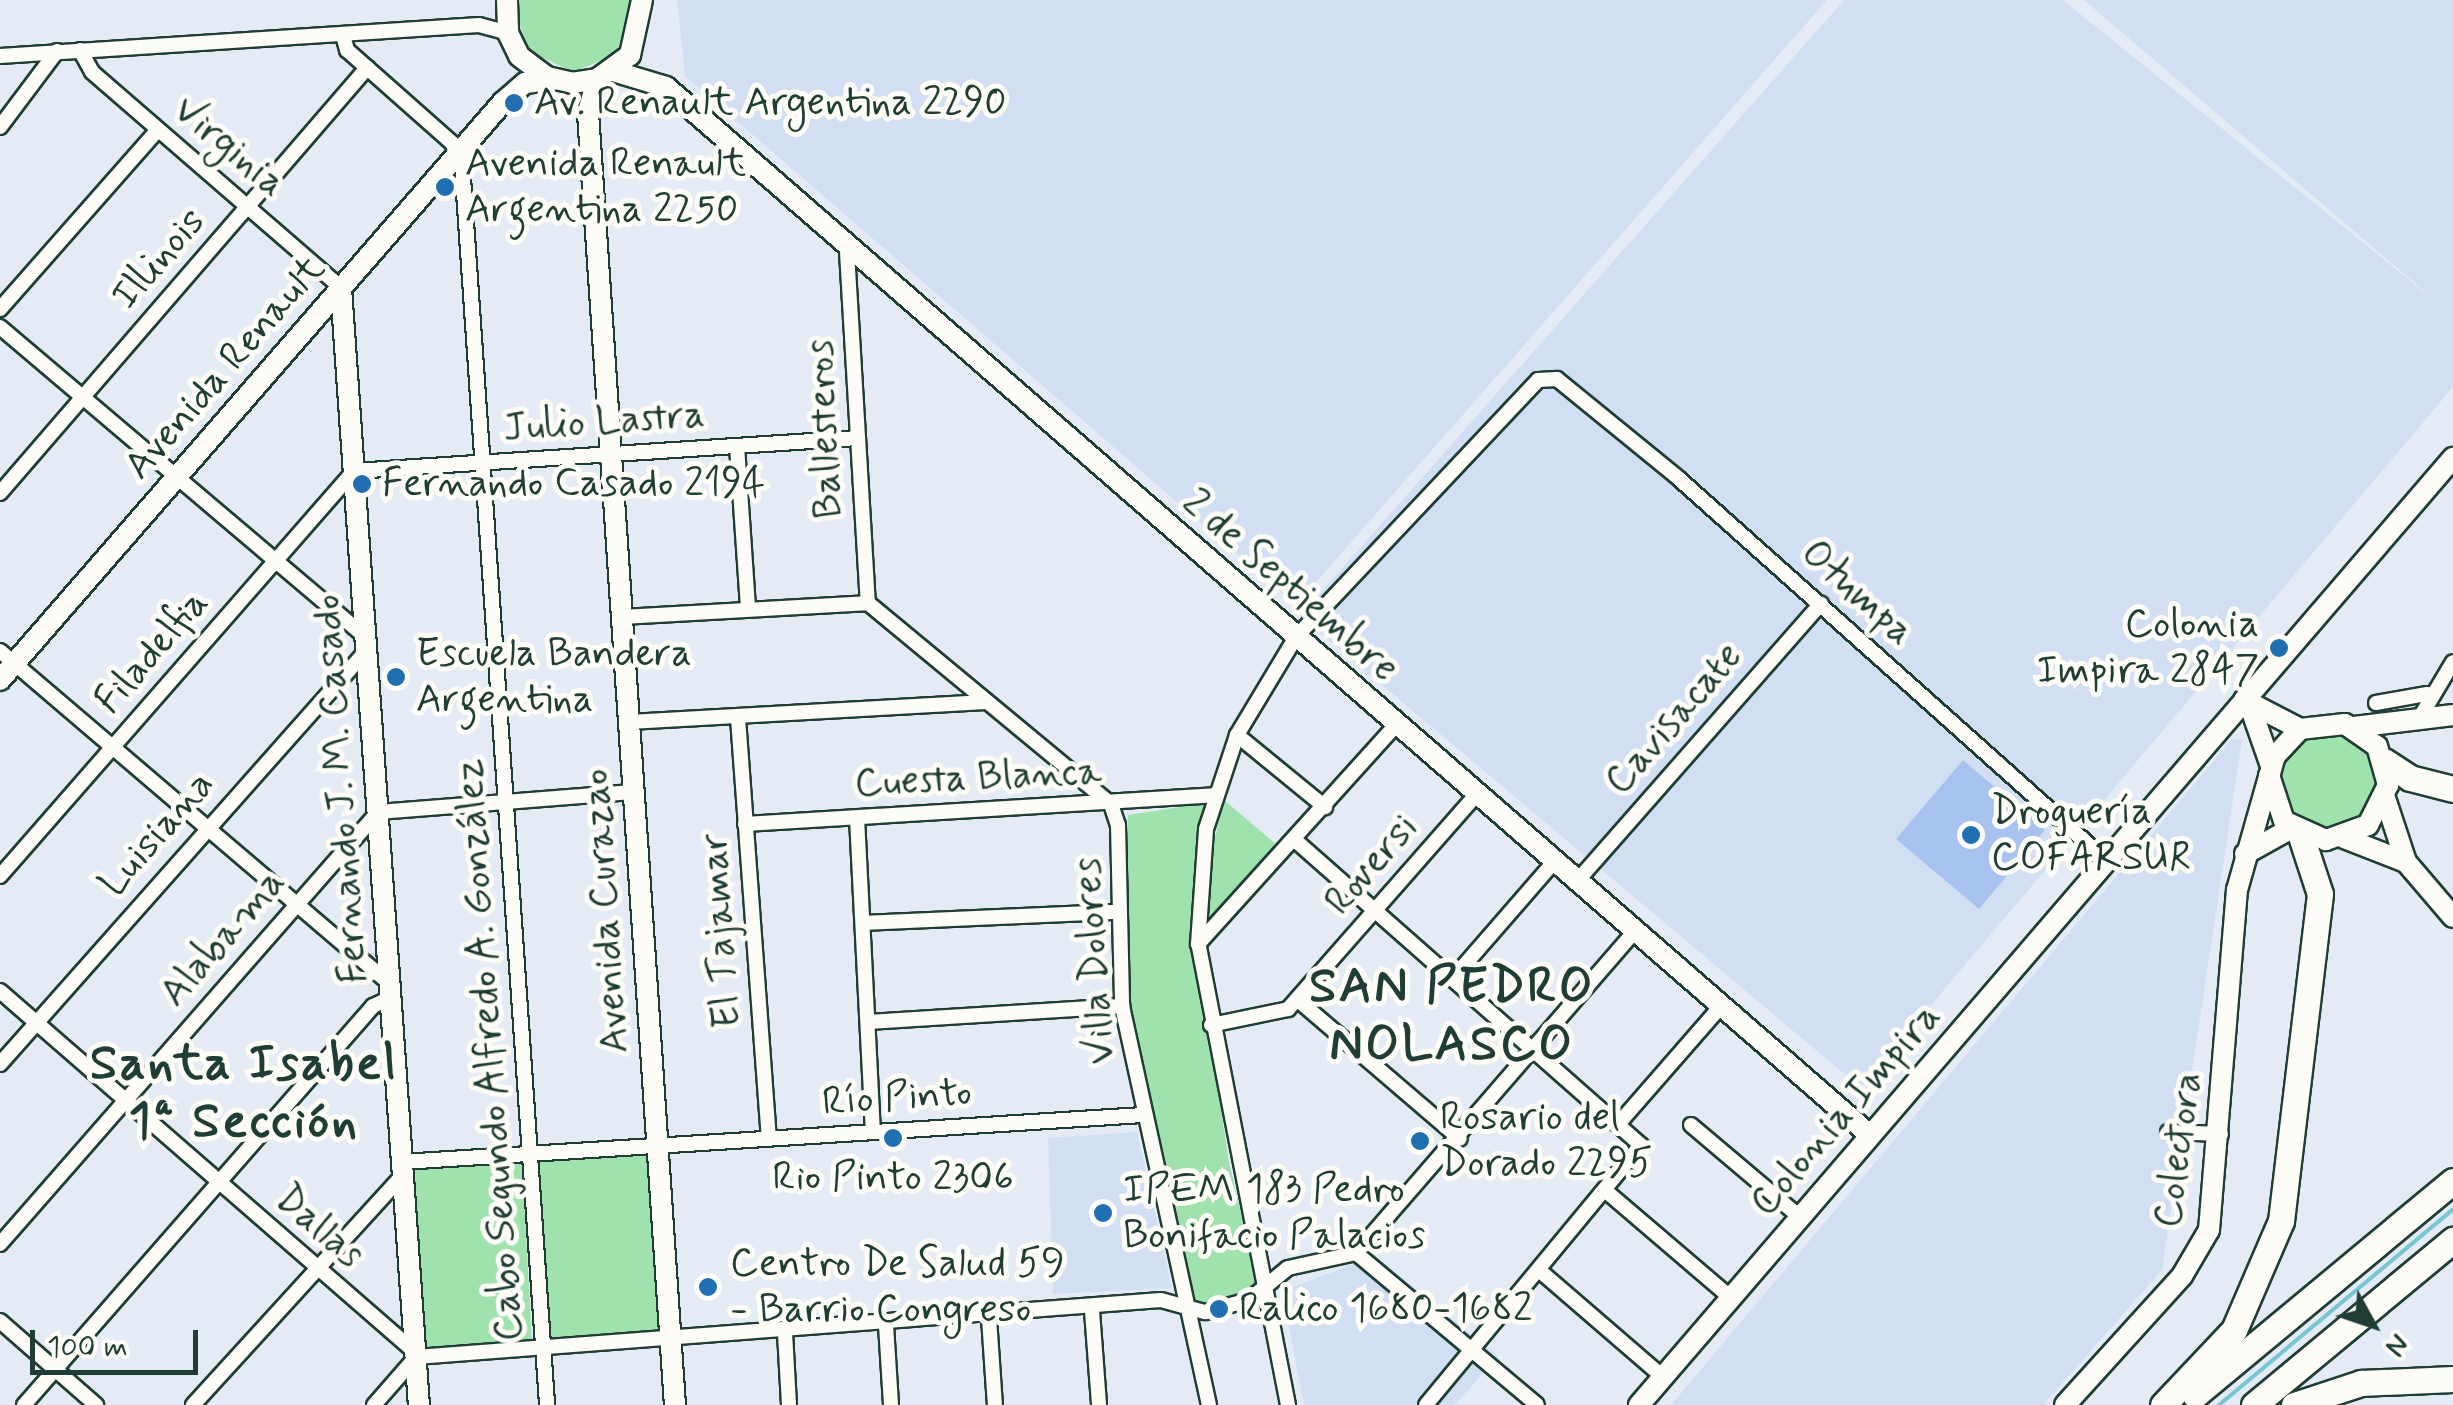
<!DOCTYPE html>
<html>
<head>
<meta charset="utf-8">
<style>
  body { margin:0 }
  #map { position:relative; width:2453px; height:1405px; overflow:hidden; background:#e4ebf5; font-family:Mynerve,sans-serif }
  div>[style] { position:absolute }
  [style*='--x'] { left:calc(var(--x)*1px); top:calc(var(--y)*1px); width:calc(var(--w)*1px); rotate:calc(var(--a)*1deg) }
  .built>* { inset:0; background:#d2dff3 }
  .green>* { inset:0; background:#a0e2ad }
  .round { border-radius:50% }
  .stream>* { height:4px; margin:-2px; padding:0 2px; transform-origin:2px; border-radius:2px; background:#77c7d2 }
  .building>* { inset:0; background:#a8c2ef }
  .roads { filter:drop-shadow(2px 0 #1f3d34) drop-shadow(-2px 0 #1f3d34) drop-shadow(0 2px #1f3d34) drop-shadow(0 -2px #1f3d34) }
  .street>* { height:14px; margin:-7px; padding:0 7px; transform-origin:7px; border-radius:7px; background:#fdfcf7 }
  .secondary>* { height:20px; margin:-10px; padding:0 10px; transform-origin:10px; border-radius:10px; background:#fdfcf7 }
  .highway>* { height:25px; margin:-12.5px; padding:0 12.5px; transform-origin:12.5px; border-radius:12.5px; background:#fdfcf7 }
  .dots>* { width:28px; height:28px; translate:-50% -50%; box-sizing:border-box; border:5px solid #fdfcf7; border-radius:50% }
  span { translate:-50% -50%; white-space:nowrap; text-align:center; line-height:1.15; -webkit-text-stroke:10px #fdfcf7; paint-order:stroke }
  .poi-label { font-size:40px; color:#1f3d34 }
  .left { translate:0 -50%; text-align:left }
  .right { translate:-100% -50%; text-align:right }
  .street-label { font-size:40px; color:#1f3d34 }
  .district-label { font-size:50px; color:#1f3d34; font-weight:700; letter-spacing:2.5px }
  .north { position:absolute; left:2323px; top:1275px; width:100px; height:100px; -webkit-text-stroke:8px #fdfcf7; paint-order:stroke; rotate:130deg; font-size:28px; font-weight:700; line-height:40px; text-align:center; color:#1f3d34 }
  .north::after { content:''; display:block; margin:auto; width:35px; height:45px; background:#1f3d34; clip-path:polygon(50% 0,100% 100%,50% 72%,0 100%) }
  .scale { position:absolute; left:30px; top:1330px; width:168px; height:45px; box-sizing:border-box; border:5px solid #1f3d34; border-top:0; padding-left:12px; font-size:30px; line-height:35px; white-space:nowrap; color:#1f3d34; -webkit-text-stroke:8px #fdfcf7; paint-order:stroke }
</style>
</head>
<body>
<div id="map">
  <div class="built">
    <div style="clip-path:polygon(677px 0,1827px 0,1296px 605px,685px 76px)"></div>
    <div style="clip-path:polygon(1844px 0,2063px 0,2444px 308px,2084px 0,2453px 0,2453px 387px,1861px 1088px,1300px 616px)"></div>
    <div style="clip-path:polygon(2232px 739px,2242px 740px,2162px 1270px,2043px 1405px,1671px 1405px)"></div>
    <div style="clip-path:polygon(1137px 1132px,1172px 1288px,1053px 1294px,1048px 1138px)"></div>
    <div style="clip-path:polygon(1375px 1256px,1498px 1356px,1455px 1405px,1304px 1405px,1282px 1291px)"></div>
  </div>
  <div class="green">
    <div style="clip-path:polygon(520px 0,631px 0,633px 13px,615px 55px,573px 72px,531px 52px,519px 24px)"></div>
    <div class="round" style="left:2281px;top:734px;width:94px;height:94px"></div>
    <div style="clip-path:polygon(1224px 800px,1283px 850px,1208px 925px,1208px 866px)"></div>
    <div style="clip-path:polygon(1206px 803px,1194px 866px,1197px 950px,1229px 1162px,1259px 1289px,1207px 1306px,1190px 1296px,1132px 1017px,1126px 925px,1128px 815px)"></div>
    <div style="clip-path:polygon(654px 1152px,665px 1331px,549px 1339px,537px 1160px)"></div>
    <div style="clip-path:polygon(522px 1161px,532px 1342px,418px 1349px,408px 1168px)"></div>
  </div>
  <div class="stream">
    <div style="--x:2219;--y:1405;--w:305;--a:-39.9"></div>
  </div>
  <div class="building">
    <div style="clip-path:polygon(1963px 760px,2045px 830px,1979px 909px,1896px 839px)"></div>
  </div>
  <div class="roads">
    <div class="street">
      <div style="--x:343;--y:35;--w:16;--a:75"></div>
      <div style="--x:347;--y:50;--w:140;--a:41.5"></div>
      <div style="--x:452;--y:143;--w:22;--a:63"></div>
      <div style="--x:462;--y:163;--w:1245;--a:86.08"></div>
      <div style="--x:80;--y:50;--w:25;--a:61"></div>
      <div style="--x:92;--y:72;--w:330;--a:40.9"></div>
      <div style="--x:0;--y:56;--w:480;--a:-3.7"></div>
      <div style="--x:479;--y:25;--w:30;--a:15"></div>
      <div style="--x:0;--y:127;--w:95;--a:-53.1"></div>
      <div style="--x:847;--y:252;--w:352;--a:86.6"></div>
      <div style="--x:0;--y:309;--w:239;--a:-48.6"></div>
      <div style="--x:0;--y:327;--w:478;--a:40.3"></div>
      <div style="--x:737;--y:446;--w:162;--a:86.1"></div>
      <div style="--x:0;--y:493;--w:562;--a:-49.19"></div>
      <div style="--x:868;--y:603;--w:315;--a:39.6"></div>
      <div style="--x:620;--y:617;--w:248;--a:-3.2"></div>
      <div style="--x:0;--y:651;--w:511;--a:40.48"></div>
      <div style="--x:2376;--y:703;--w:52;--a:-10"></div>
      <div style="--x:738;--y:718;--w:422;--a:85.8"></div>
      <div style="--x:2419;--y:719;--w:66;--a:-59.2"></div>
      <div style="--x:627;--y:722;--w:357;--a:-3.2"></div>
      <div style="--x:1237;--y:735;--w:114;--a:39.3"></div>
      <div style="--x:1111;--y:804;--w:22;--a:72"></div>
      <div style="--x:1118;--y:825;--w:181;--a:88.7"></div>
      <div style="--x:1122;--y:1006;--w:408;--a:77.7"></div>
      <div style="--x:857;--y:818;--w:314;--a:87.1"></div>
      <div style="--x:745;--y:824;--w:470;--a:-3.5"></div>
      <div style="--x:1296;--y:841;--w:460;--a:41.4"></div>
      <div style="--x:1641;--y:1145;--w:337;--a:129.6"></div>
      <div style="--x:0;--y:876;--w:538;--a:-48.84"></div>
      <div style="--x:354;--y:471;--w:505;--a:-3.75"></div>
      <div style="--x:1578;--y:880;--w:368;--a:-48.7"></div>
      <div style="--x:863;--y:923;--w:254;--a:-2.5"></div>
      <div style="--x:1198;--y:944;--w:297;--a:-47.9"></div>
      <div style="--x:1454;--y:977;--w:154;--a:-49"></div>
      <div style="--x:0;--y:991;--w:550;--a:41.02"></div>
      <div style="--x:1298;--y:1000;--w:213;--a:40.6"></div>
      <div style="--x:868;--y:1022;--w:255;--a:-3.6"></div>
      <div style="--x:1211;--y:1025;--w:79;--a:-11.7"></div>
      <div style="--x:1288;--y:1009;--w:286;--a:-48.7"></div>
      <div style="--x:0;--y:1064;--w:553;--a:-48.44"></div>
      <div style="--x:1620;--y:1122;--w:155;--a:-48.9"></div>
      <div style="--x:1691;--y:1125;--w:143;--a:40.2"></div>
      <div style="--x:2168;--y:1132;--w:53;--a:2.2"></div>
      <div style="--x:402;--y:1162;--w:741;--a:-3.63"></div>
      <div style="--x:1607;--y:1192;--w:163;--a:40.5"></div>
      <div style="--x:0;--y:1244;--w:574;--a:-48.81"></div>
      <div style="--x:378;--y:812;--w:255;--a:-4.5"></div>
      <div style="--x:1356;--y:1253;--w:236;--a:40"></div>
      <div style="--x:1539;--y:1270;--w:164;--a:40.8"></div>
      <div style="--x:1092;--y:1311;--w:94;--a:85.7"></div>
      <div style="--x:989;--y:1318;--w:87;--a:86.1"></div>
      <div style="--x:0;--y:1321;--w:128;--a:41.2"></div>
      <div style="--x:886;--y:1325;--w:80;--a:86.4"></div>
      <div style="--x:785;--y:1333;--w:72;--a:86.8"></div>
      <div style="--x:24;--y:1405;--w:530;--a:-48.82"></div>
      <div style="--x:373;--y:1006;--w:19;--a:-25"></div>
      <div style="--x:193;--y:1405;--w:311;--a:-47.6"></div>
      <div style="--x:374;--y:1405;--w:64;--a:-48.8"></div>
      <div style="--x:416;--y:1357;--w:747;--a:-4.38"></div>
      <div style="--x:1161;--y:1300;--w:46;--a:15.3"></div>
      <div style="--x:1205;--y:1312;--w:46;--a:-15.3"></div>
      <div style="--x:1249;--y:1300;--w:50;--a:-39.4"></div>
      <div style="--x:1288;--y:1268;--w:70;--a:-12.4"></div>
      <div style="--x:1356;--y:1253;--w:427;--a:-49.1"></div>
      <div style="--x:1288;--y:1405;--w:470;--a:-101"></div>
      <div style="--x:1198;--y:944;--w:115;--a:-86"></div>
      <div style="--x:1206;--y:829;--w:99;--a:-71.7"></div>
      <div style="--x:1237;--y:735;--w:114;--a:-59"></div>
      <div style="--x:1296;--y:637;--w:353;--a:-46.7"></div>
      <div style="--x:1538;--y:380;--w:19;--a:-3"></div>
      <div style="--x:1557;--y:379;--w:155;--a:39.2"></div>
      <div style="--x:1677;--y:477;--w:578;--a:41.77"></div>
    </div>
    <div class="secondary">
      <div style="--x:507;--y:0;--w:33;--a:88"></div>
      <div style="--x:508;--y:33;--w:25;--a:64"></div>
      <div style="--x:519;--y:56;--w:35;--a:37"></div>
      <div style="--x:547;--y:77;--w:26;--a:13"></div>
      <div style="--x:572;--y:83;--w:25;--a:-9"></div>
      <div style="--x:597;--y:79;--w:41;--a:-36"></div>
      <div style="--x:630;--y:55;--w:56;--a:-77.7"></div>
      <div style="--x:613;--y:71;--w:55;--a:16.8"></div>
      <div style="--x:666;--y:87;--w:1596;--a:41.04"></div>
      <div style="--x:597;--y:79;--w:35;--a:105"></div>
      <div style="--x:588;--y:113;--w:1295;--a:86.15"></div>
      <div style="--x:341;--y:288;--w:1120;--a:86.01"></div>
      <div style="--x:0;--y:680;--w:766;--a:-48.97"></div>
      <div style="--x:503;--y:102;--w:29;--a:-41"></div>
      <div style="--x:525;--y:83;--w:31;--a:-7"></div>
      <div style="--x:2244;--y:700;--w:63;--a:27.4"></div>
      <div style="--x:2250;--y:706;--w:64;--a:70.7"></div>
      <div style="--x:2354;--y:727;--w:100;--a:-6.9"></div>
      <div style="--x:2385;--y:798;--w:67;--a:71.8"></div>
      <div style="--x:2406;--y:862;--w:72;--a:49.5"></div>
      <div style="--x:2344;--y:838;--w:66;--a:21.2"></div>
      <div style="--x:2245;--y:854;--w:54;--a:-29"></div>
      <div style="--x:1639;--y:1405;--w:1249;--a:-49.32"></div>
      <div style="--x:2065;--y:1405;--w:174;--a:-47.8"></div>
      <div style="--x:2182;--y:1276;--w:53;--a:-59.6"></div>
      <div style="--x:2209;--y:1230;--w:341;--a:-85.3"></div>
      <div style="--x:2237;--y:890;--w:139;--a:-74.2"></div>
      <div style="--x:2275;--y:756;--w:37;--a:-47"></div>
      <div style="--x:2300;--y:729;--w:45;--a:-6.3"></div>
      <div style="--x:2345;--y:724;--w:39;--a:35"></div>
      <div style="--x:2377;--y:746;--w:41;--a:74.2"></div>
      <div style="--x:2388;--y:785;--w:45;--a:116.6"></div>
      <div style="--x:2368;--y:825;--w:45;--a:160.3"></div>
      <div style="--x:2326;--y:840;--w:46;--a:-155.7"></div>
      <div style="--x:2284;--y:821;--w:48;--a:-108.1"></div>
    </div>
    <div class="highway">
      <div style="--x:2384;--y:761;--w:31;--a:33"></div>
      <div style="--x:2410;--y:778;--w:44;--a:14.3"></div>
      <div style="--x:2195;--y:1395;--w:335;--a:-39.7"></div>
      <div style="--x:2163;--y:1405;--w:103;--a:-46.6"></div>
      <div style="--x:2234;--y:1330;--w:119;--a:-66.7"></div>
      <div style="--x:2281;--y:1221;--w:329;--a:-83.2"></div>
      <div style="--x:2320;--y:894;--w:64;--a:-108.2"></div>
      <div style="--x:2254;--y:1405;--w:259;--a:-39.7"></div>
      <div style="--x:2294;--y:1405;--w:71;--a:-18.2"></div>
      <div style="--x:2361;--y:1383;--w:92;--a:-2.5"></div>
    </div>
  </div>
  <div class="dots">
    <div style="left:514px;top:103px;background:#1f6fb2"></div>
    <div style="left:445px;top:187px;background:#1f6fb2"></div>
    <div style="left:362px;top:484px;background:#1f6fb2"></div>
    <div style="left:2279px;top:648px;background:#1f6fb2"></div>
    <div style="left:396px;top:677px;background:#1f6fb2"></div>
    <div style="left:1971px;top:835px;background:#1f6fb2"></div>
    <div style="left:893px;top:1138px;background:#1f6fb2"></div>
    <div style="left:1420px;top:1141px;background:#1f6fb2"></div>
    <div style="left:1103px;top:1213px;background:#1f6fb2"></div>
    <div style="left:708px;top:1287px;background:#1f6fb2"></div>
    <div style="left:1219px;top:1309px;background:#1f6fb2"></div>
  </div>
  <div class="poi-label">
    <span class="left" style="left:534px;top:103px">Av. Renault Argentina 2290</span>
    <span class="left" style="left:465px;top:187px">Avenida Renault<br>Argentina 2250</span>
    <span class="left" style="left:382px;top:484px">Fernando Casado 2194</span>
    <span class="right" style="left:2259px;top:648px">Colonia<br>Impira 2847</span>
    <span class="left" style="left:416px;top:677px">Escuela Bandera<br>Argentina</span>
    <span class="left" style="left:1991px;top:835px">Droguería<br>COFARSUR</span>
    <span class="left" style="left:1440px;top:1141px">Rosario del<br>Dorado 2295</span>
    <span style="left:893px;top:1178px">Rio Pinto 2306</span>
    <span class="left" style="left:1123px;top:1213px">IPEM 183 Pedro<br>Bonifacio Palacios</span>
    <span class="left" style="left:730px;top:1287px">Centro De Salud 59<br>- Barrio Congreso</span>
    <span class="left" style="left:1239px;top:1309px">Ralico 1680-1682</span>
  </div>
  <div class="street-label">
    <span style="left:229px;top:147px;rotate:40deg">Virginia</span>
    <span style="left:159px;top:259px;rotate:-49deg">Illinois</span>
    <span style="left:225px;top:368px;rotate:-49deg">Avenida Renault</span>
    <span style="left:604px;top:422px;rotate:-4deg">Julio Lastra</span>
    <span style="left:825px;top:429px;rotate:-93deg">Ballesteros</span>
    <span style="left:1290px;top:586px;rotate:41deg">2 de Septiembre</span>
    <span style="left:1857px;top:593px;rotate:42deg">Otumpa</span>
    <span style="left:152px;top:652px;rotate:-49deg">Filadelfia</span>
    <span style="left:1674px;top:719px;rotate:-49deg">Cavisacate</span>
    <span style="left:978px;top:778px;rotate:-3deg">Cuesta Blanca</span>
    <span style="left:341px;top:789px;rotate:-94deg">Fernando J. M. Casado</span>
    <span style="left:157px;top:834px;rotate:-49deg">Luisiana</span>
    <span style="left:1372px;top:865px;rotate:-49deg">Roversi</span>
    <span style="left:606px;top:911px;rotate:-94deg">Avenida Curazao</span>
    <span style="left:721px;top:931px;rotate:-94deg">El Tajamar</span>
    <span style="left:223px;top:938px;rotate:-49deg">Alabama</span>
    <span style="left:1095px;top:961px;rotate:-94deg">Villa Dolores</span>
    <span style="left:490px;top:1050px;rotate:-94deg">Cabo Segundo Alfredo A. González</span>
    <span style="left:897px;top:1098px;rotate:-4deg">Río Pinto</span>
    <span style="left:1846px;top:1110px;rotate:-49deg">Colonia Impira</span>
    <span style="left:2179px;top:1150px;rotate:-82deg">Colectora</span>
    <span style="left:319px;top:1227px;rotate:41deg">Dallas</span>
  </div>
  <div class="district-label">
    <span style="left:1452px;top:1016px">SAN PEDRO<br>NOLASCO</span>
    <span style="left:244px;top:1093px">Santa Isabel<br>1ª Sección</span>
  </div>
  <div class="north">N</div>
  <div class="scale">100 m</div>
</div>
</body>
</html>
